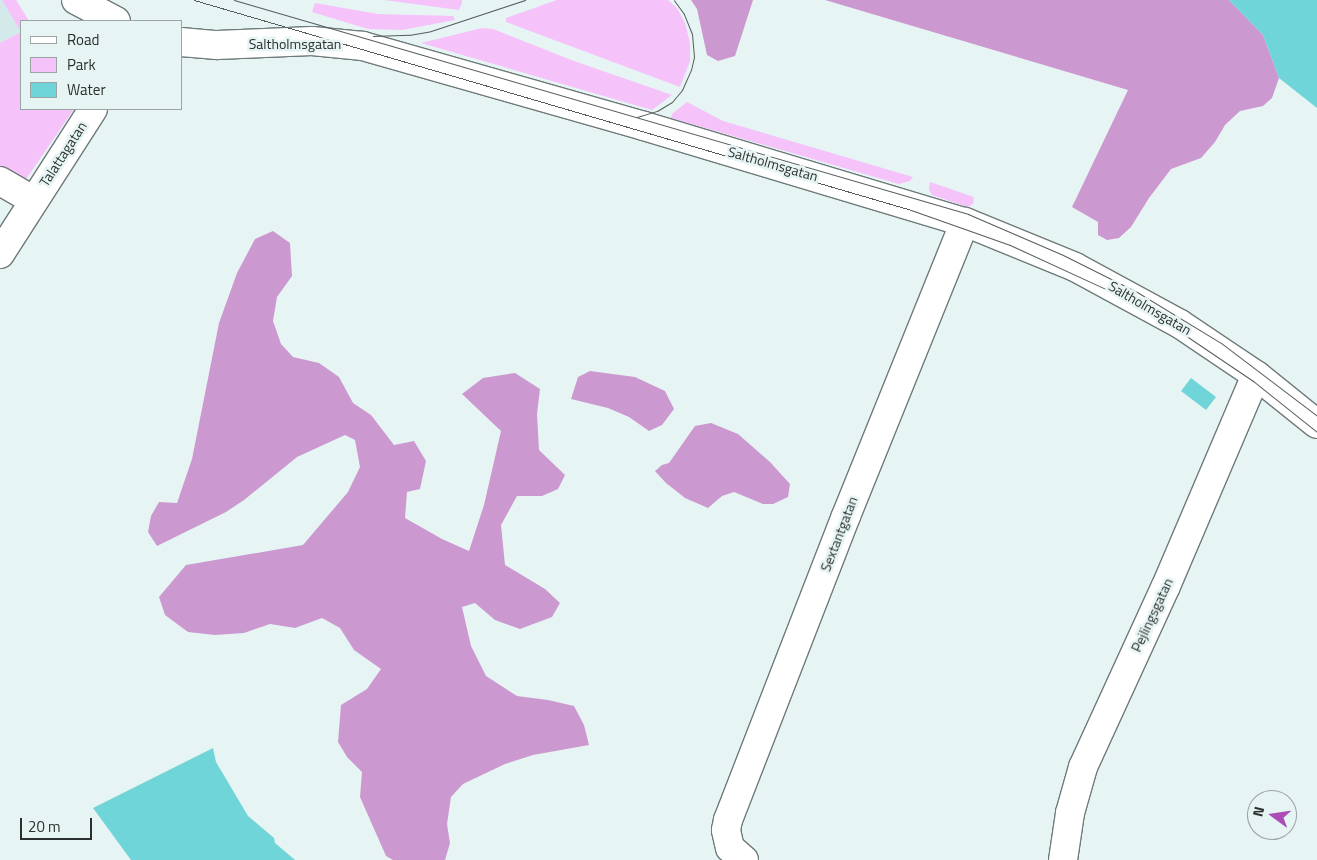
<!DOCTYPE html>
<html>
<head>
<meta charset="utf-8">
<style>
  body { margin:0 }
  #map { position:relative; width:1317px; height:860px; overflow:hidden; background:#e7f4f4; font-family:"Titillium Web",sans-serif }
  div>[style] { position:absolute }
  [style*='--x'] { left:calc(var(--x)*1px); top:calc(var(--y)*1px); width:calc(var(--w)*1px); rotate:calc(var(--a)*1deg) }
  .built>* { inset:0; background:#d4eaea }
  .green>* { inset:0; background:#f5c2fa }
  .forest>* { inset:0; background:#cb99d0 }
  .water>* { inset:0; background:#70d5d8 }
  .roads { filter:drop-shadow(1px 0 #6f7a7a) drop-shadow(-1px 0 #6f7a7a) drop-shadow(0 1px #6f7a7a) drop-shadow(0 -1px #6f7a7a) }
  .minor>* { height:28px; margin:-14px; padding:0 14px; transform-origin:14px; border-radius:14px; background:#fff }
  .tram>* { height:1px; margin:-0.5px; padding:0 0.5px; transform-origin:0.5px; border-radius:0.5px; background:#565c5c }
  span { translate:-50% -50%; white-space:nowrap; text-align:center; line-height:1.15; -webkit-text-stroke:5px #e7f4f4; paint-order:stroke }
  .street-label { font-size:14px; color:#2b2f2f }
  .legend { position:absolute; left:20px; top:20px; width:162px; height:90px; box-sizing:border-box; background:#e7f4f4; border:1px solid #9ca5a5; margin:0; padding:6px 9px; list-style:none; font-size:15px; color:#2b2f2f }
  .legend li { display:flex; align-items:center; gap:10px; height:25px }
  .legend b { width:25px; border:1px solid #9ca5a5 }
  .north { position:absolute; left:1247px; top:790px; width:50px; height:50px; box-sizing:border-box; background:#e7f4f4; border:1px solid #9ca5a5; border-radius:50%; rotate:284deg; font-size:14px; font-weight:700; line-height:20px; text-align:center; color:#2b2f2f }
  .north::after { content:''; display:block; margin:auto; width:18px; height:22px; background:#ab4eb7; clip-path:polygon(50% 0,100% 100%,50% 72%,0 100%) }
  .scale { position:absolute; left:20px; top:818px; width:72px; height:22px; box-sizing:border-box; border:2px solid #2b2f2f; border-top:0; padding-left:6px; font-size:15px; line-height:18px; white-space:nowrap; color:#2b2f2f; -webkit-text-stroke:4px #e7f4f4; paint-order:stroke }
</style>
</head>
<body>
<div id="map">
  <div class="built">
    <div style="clip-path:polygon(0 0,2px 0,16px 21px,21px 32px,0 43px)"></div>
  </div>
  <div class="green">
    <div style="clip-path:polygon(2px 0,16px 0,29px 21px,21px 21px,21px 109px,74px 109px,22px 185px,0 172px,0 43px,21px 32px)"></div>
    <div style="clip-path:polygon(384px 0,462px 0,462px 3px,459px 10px)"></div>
    <div style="clip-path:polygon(557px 0,668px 0,677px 8px,685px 23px,690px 43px,690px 61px,680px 87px,506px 22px,506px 18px)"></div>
    <div style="clip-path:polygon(315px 3px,378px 14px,453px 16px,455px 20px,402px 30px,368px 29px,312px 12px)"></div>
    <div style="clip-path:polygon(482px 28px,493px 29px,574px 61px,672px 95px,652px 110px,421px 43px)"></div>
    <div style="clip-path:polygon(687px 102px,723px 121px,913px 177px,910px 181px,899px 184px,671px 118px,672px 114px)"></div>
    <div style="clip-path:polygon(930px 182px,971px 196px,974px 198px,973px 204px,968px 207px,932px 195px,929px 190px)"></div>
  </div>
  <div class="forest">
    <div style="clip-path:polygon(691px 0,753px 0,735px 56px,718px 61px,707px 55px,697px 9px)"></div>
    <div style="clip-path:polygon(825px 0,1229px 0,1263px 35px,1279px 78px,1272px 98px,1263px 106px,1240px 111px,1225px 125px,1215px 142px,1201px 158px,1171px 169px,1149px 198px,1131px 227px,1119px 238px,1107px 240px,1098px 235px,1098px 222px,1072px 207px,1128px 90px)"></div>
    <div style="clip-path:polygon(273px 231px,290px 243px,292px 276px,277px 297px,273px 321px,281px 344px,293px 357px,319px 363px,339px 377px,353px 403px,371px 415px,394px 445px,414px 441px,426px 461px,420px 489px,407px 492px,405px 518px,442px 539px,469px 551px,484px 505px,501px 431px,462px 394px,483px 378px,515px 373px,540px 389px,537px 414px,539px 450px,565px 475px,558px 489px,542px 496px,517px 496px,501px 525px,505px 565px,545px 589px,560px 603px,552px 617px,520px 629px,495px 620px,475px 603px,462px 607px,471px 646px,486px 676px,517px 696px,548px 700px,574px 706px,584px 725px,589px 745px,533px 755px,505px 764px,463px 784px,451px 797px,447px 824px,450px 843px,445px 860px,393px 860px,386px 856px,360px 797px,362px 772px,347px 757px,338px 742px,341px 705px,367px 689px,381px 669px,354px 650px,340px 628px,322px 618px,295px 628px,270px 624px,244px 633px,215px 635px,188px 632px,165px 615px,159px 597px,186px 565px,303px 545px,348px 492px,360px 467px,355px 440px,345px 435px,297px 457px,244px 500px,226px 512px,157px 546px,148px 532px,151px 516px,159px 502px,177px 503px,192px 459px,219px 323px,237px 273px,255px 239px)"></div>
    <div style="clip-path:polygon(590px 371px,635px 377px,665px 391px,674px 409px,662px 425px,649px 431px,629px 417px,608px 408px,571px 399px,578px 377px)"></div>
    <div style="clip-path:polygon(711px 423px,738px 434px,770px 462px,790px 484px,788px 497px,773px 504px,763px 504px,734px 492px,722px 496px,708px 508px,685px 498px,666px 483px,655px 471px,662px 465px,669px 463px,695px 426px)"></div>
  </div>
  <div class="water">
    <div style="clip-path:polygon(1229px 0,1317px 0,1317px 108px,1279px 78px,1263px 35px)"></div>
    <div style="clip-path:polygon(1191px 378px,1216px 397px,1206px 410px,1181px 391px)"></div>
    <div style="clip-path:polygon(213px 748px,216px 762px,248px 816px,274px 838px,275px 843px,295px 860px,131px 860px,93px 808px)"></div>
  </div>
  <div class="roads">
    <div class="minor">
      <div style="--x:76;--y:0;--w:45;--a:27.7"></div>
      <div style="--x:181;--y:42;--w:36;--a:5"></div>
      <div style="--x:217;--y:45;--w:95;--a:-2.4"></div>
      <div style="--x:312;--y:41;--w:51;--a:5.6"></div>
      <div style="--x:363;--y:46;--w:292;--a:15.9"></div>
      <div style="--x:644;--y:126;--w:335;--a:16.7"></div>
      <div style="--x:965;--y:222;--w:119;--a:22.2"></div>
      <div style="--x:1075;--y:267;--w:119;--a:28.5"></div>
      <div style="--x:1180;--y:324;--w:92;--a:33.9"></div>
      <div style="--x:1256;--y:375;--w:78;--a:38.8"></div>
      <div style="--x:0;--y:181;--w:38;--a:30"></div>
      <div style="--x:0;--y:254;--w:172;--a:-57.3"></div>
      <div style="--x:744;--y:860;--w:18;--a:-139"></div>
      <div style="--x:730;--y:848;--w:18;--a:-103"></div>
      <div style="--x:726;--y:830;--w:10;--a:-79"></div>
      <div style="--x:728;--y:820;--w:326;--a:-68.8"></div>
      <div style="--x:846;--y:516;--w:317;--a:-68"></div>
      <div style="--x:1063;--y:860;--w:48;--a:-81.5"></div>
      <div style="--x:1070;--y:813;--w:48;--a:-74.2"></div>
      <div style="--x:1083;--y:767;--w:199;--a:-65.4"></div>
      <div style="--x:1166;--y:586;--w:229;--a:-66.9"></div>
    </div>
  </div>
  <div class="tram">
    <div style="--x:194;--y:0;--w:747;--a:16.32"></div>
    <div style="--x:911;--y:210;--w:105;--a:19.5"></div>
    <div style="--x:1010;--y:245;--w:108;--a:24.7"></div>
    <div style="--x:1108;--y:290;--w:75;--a:29.6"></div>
    <div style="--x:1173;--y:327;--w:97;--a:34"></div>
    <div style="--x:1253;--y:381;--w:82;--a:38.6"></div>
    <div style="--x:234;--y:0;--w:765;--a:16.25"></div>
    <div style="--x:968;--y:214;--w:101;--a:23.3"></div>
    <div style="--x:1061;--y:254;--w:85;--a:26.6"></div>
    <div style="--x:1137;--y:292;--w:98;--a:31.3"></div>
    <div style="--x:1221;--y:343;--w:121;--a:37.2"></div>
    <div style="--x:373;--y:36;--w:36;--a:-2"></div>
    <div style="--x:409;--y:35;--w:22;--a:-10"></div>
    <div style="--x:431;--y:31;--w:99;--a:-18.3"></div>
    <div style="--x:637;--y:117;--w:21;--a:-17"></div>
    <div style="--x:657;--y:111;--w:17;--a:-31"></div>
    <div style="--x:672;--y:102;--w:16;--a:-50"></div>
    <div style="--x:682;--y:90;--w:22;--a:-66"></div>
    <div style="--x:691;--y:70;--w:13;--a:-77"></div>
    <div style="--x:694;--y:57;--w:23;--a:-95"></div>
    <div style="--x:692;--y:34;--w:22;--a:-112"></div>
    <div style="--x:684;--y:14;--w:17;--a:-126"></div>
  </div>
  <div class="street-label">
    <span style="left:295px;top:44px">Saltholmsgatan</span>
    <span style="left:63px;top:154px;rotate:-57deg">Talattagatan</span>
    <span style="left:773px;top:164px;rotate:16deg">Saltholmsgatan</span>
    <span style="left:1150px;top:308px;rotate:30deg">Saltholmsgatan</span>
    <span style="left:839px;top:534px;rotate:-69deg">Sextantgatan</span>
    <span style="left:1152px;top:615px;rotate:-65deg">Pejlingsgatan</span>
  </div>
  <ul class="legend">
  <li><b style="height:6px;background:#fff"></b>Road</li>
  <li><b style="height:14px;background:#f5c2fa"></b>Park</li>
  <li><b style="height:14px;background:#70d5d8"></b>Water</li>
  </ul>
  <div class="north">N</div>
  <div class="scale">20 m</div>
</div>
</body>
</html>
